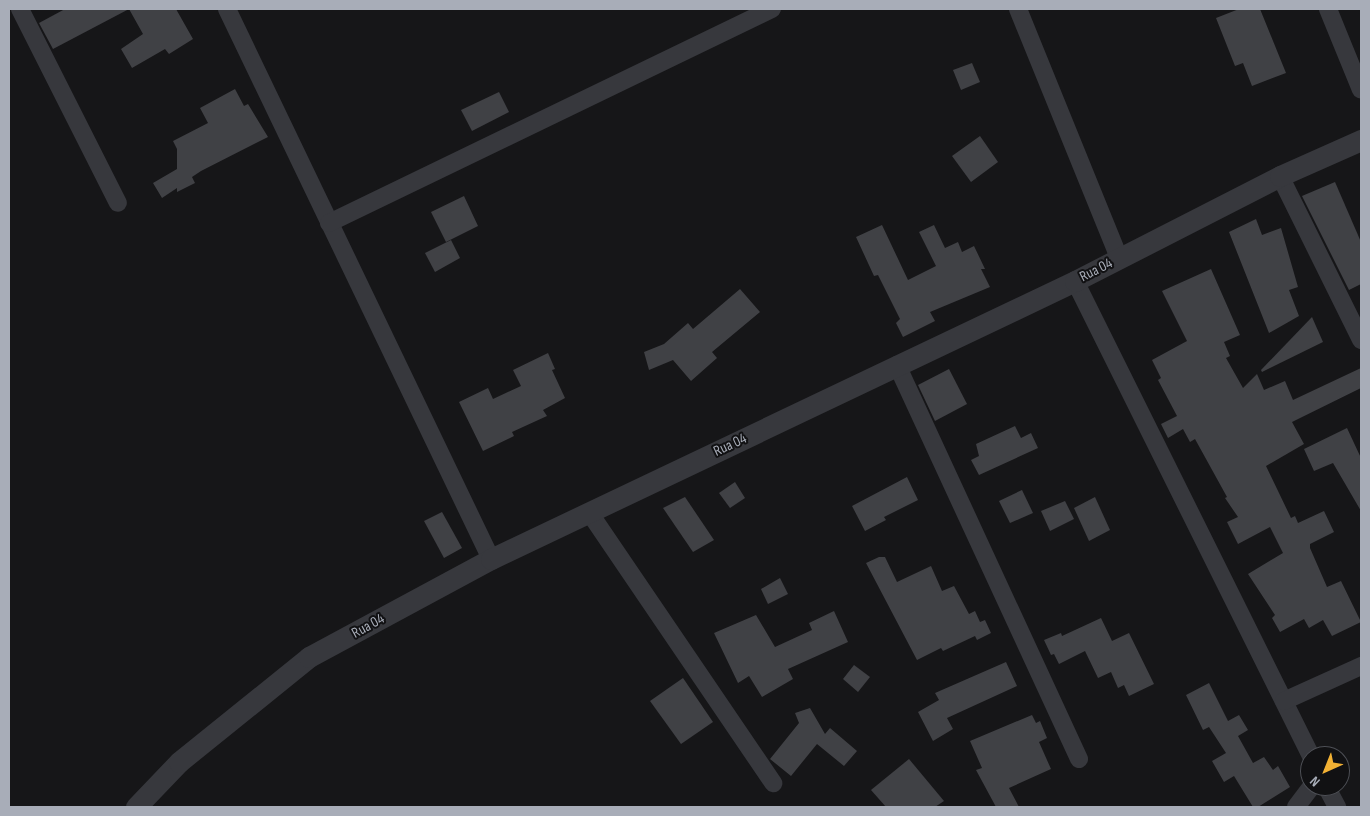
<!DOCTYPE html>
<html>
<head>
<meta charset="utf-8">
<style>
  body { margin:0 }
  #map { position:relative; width:1370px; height:816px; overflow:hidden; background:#161618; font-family:"Sofia Sans Condensed",sans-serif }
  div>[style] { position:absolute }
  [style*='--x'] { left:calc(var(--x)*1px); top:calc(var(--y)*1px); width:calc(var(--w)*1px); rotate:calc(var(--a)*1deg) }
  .building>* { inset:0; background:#404145 }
  .minor>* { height:18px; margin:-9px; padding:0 9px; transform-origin:9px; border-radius:9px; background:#37383d }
  .tertiary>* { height:21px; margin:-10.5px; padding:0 10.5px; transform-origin:10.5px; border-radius:10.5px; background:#37383d }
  span { translate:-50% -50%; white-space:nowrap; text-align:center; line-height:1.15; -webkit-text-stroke:4px #111113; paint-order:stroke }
  .street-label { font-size:15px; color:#a8adb8 }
  .frame { position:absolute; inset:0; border:10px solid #a8adb8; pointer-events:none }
  .north { position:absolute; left:1300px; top:746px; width:50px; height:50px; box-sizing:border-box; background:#111113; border:1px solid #4d4f55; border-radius:50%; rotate:224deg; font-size:14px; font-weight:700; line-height:20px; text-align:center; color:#a8adb8 }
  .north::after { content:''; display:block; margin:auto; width:18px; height:22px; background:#f2b134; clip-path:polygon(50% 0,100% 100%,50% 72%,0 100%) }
</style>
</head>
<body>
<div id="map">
  <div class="building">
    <div style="clip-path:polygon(65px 9px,129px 9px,53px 49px,39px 23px)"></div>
    <div style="clip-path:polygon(129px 9px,176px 9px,193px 39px,169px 54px,165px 49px,132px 68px,121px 49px,143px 34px)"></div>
    <div style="clip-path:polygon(1239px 9px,1260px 9px,1286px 73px,1252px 86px,1243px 63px,1235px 66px,1216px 18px)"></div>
    <div style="clip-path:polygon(972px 63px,980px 82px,961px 90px,953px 70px)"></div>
    <div style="clip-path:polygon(235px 89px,244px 106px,248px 104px,268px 137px,201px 171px,192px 177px,195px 183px,177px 192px,177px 188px,162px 198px,153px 183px,177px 169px,177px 149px,173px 141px,208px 123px,200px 108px)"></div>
    <div style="clip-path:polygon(499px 92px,509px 112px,472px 131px,461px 110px)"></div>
    <div style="clip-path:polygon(980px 136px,998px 162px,971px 182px,952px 156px)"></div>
    <div style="clip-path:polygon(1335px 182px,1361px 242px,1361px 284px,1349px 290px,1302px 196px)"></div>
    <div style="clip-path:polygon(464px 196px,478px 226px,446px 242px,431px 212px)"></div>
    <div style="clip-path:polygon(1256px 219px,1262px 235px,1281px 228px,1298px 287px,1289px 290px,1299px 316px,1269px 333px,1229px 232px)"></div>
    <div style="clip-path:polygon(882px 225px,908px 280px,936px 266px,919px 232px,934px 225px,945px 248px,958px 242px,962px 252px,974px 246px,985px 269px,981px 269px,990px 287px,930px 312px,935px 321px,903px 337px,896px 323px,900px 319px,878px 275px,874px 276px,856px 237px)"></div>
    <div style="clip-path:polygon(451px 240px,460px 258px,435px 272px,425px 253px)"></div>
    <div style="clip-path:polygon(1211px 269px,1240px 335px,1224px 342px,1230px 356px,1226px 358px,1243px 388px,1257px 374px,1264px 390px,1285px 381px,1293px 400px,1361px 368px,1361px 388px,1292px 422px,1304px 444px,1266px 466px,1291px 518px,1295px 516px,1298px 523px,1324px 511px,1334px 532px,1310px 544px,1310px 548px,1327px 587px,1341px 581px,1361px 622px,1332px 636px,1323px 620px,1309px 628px,1304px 619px,1280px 632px,1272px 618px,1275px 615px,1248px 574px,1283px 553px,1270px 527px,1238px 544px,1227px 522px,1238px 517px,1225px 498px,1227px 497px,1195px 439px,1190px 442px,1183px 429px,1168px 438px,1161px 424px,1177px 416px,1158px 380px,1161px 378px,1152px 360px,1187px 341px,1162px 291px)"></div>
    <div style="clip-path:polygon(740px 289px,760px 312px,712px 352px,717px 358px,691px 381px,673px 360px,649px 370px,644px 352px,664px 344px,688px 323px,693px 329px)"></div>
    <div style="clip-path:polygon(1312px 317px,1323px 342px,1262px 372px,1261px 370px)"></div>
    <div style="clip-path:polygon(548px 353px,555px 369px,552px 370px,565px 398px,543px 410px,547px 416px,512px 432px,514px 436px,483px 451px,459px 402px,488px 388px,493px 399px,521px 386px,513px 370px)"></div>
    <div style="clip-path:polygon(949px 369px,967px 404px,935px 421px,918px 385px)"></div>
    <div style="clip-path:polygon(1015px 426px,1021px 438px,1031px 433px,1038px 448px,979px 475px,971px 460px,979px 456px,976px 444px)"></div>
    <div style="clip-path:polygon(1347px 428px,1361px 458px,1361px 511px,1333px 463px,1314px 471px,1304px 449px)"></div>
    <div style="clip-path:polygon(907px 477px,918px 500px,884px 517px,886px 520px,865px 531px,852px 506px)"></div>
    <div style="clip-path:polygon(735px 482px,745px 498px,730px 508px,719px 493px)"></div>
    <div style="clip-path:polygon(1022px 490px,1033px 513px,1010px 523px,999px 501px)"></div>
    <div style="clip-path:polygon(685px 497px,714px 540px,693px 552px,663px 508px)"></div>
    <div style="clip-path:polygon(1095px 497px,1110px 530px,1089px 541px,1074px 508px)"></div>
    <div style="clip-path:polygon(1065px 501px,1074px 519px,1050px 531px,1041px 511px)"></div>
    <div style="clip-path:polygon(442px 512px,462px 548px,444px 558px,424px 521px)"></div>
    <div style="clip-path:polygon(879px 557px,885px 557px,897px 582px,931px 566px,942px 591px,954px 586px,969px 614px,975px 611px,980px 622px,985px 620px,991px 633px,977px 640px,975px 636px,943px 651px,941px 648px,917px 660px,866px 563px)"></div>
    <div style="clip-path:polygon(780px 578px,788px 594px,768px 604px,761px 589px)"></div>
    <div style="clip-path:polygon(834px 611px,848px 642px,788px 669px,793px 679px,762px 697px,749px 676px,738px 683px,714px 633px,756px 615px,775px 647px,812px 630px,809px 623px)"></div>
    <div style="clip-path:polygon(1101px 618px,1112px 641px,1129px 633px,1154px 684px,1129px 696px,1124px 685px,1118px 688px,1111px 672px,1098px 678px,1085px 651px,1059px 664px,1054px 654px,1051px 655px,1044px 640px,1061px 633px,1062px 636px)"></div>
    <div style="clip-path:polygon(1006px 662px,1017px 686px,947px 718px,953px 729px,933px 741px,918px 712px,939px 700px,935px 693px)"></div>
    <div style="clip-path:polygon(854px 665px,870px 677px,858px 692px,843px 679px)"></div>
    <div style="clip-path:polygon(683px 678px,713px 722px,681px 744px,650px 701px)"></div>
    <div style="clip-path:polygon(1209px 683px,1228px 721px,1239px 715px,1248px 730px,1238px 736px,1253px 763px,1264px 757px,1273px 770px,1278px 766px,1290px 787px,1258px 807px,1253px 807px,1234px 776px,1224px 782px,1212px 761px,1226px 753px,1209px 727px,1203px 730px,1186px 695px)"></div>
    <div style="clip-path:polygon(810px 708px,825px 734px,830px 728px,857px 751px,844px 766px,817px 744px,791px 776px,770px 759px,799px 723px,795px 713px)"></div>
    <div style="clip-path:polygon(1032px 715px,1036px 723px,1040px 721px,1047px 738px,1039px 742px,1051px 769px,1009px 788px,1019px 807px,996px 807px,976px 770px,982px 768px,970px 741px)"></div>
    <div style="clip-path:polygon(909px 759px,944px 801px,935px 807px,886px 807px,871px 790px)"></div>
  </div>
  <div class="minor">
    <div style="--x:20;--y:9;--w:217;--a:63.2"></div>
    <div style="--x:227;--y:9;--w:610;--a:64.36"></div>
    <div style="--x:1018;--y:9;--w:269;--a:67.9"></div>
    <div style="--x:1328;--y:9;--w:87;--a:67.8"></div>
    <div style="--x:1280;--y:176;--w:183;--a:63.7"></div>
    <div style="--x:329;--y:223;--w:492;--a:-25.8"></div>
    <div style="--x:1075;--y:281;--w:530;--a:63.58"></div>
    <div style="--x:897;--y:365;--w:434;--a:65.2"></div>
    <div style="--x:589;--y:512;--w:328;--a:55.8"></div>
    <div style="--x:1284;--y:701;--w:85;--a:-24.4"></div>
    <div style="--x:1326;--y:786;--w:24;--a:62"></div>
    <div style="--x:1296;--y:807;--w:26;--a:-53"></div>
  </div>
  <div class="tertiary">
    <div style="--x:136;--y:807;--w:62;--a:-46.3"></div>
    <div style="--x:179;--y:762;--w:167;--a:-38.9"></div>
    <div style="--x:309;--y:657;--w:207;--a:-28.3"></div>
    <div style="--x:491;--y:559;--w:647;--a:-25.46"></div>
    <div style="--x:1075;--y:281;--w:230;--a:-27.1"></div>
    <div style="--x:1280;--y:176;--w:89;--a:-24"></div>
  </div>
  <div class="street-label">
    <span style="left:1096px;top:270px;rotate:-27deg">Rua 04</span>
    <span style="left:730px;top:445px;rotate:-25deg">Rua 04</span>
    <span style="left:368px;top:626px;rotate:-29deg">Rua 04</span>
  </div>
  <div class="frame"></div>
  <div class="north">N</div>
</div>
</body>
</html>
